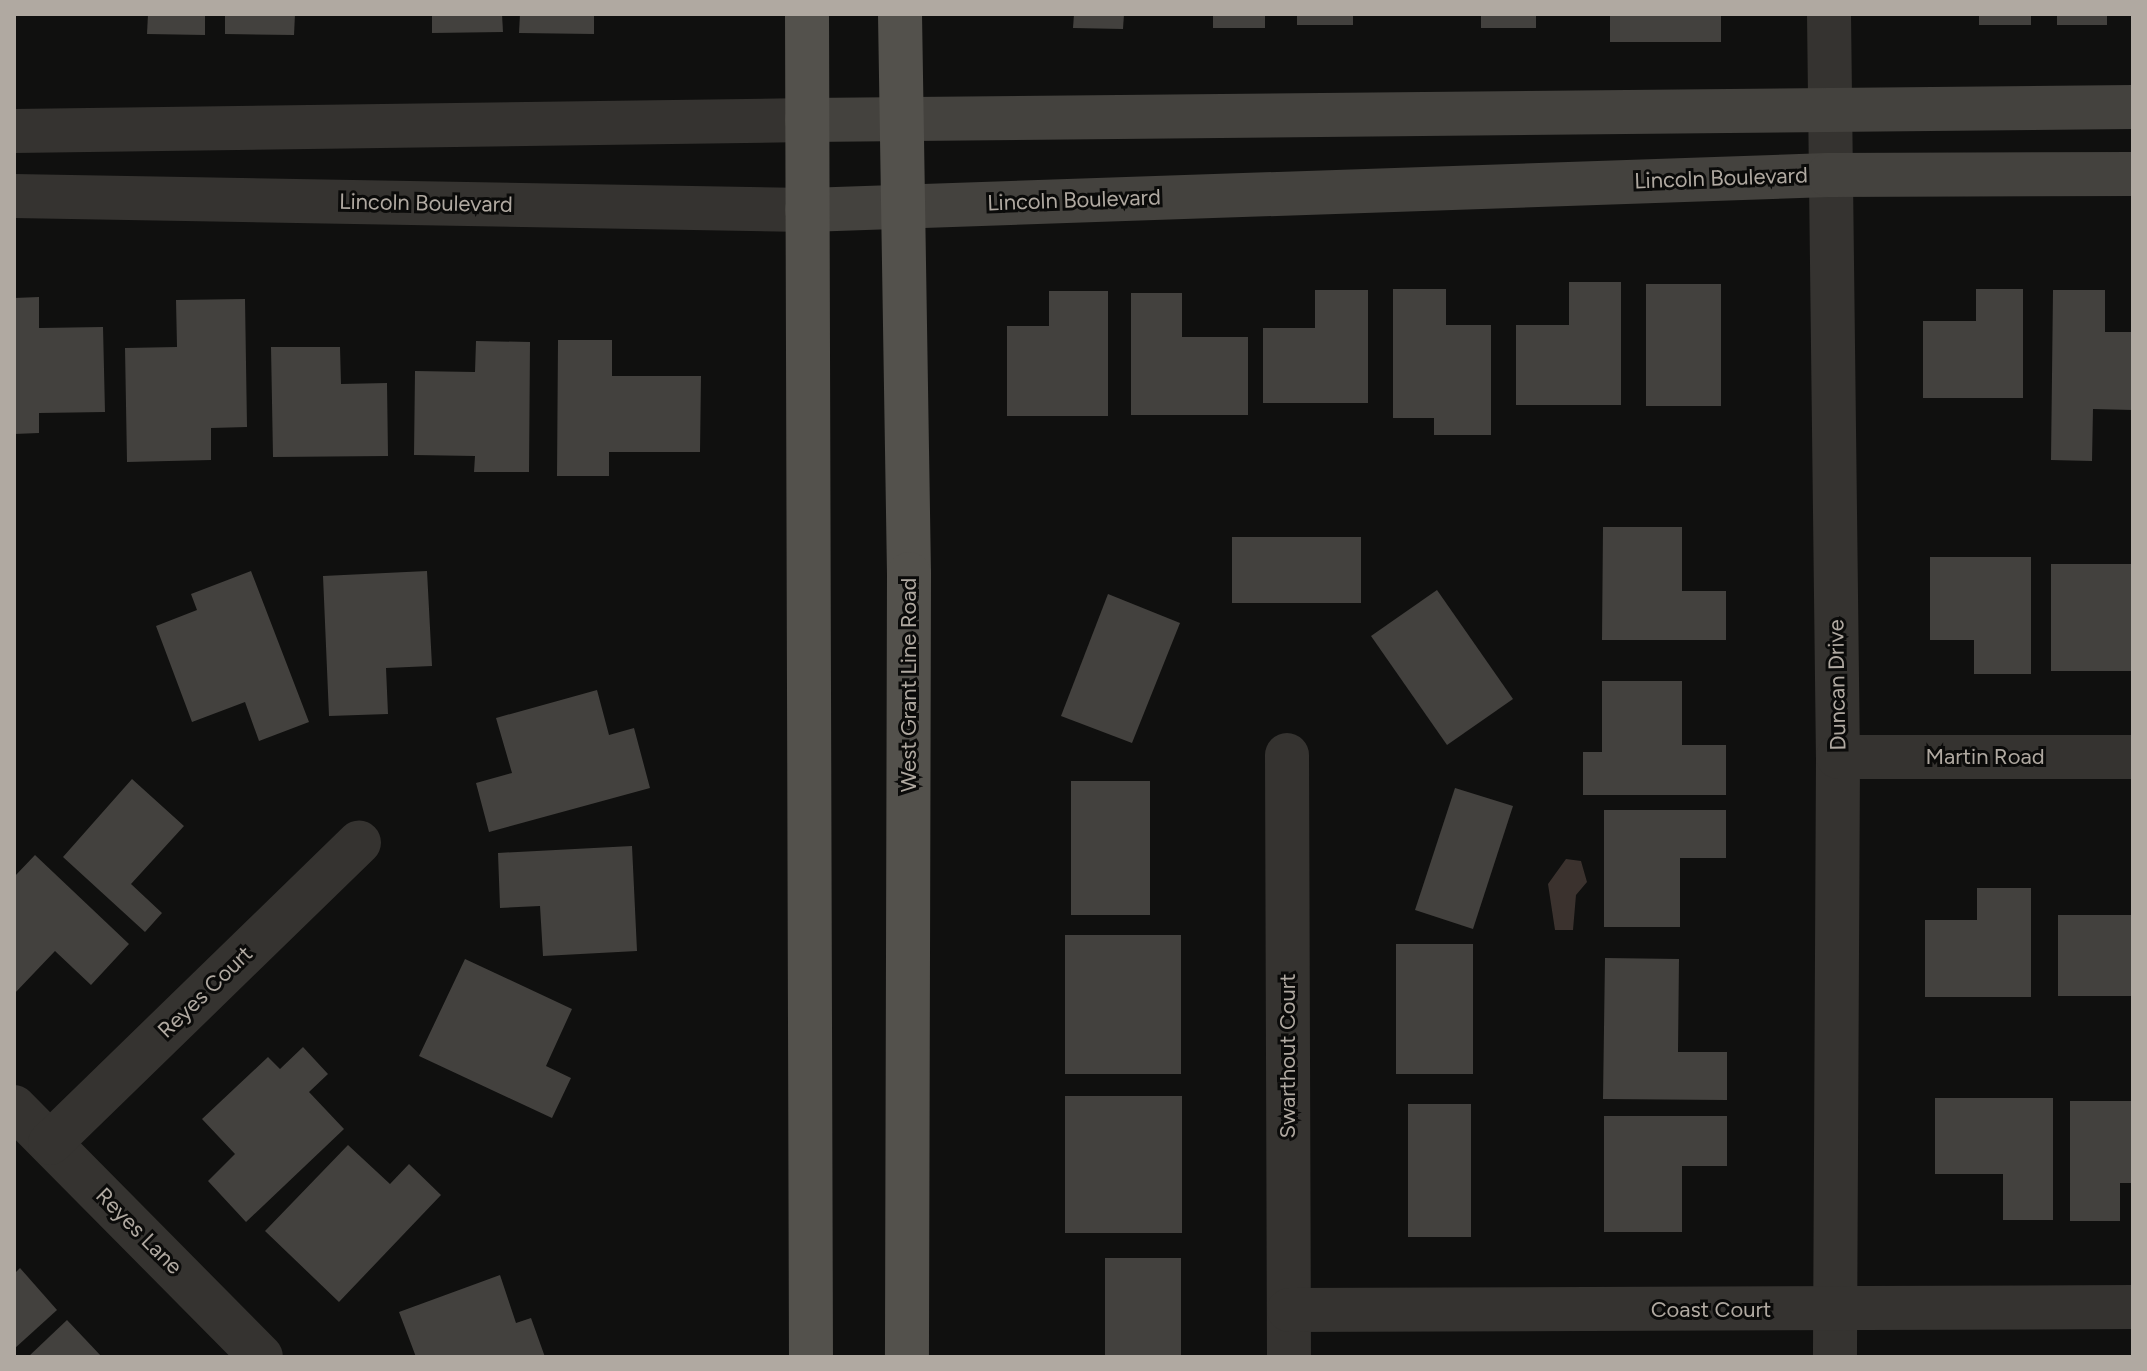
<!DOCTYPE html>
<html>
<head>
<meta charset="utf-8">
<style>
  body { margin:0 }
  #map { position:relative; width:2147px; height:1371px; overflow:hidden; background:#10100f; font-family:Figtree,sans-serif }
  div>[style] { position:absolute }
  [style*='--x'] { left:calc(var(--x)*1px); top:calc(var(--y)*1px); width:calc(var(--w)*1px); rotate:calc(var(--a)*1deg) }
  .water>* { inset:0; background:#3b322e }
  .building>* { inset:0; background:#43413e }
  .street>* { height:44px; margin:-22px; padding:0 22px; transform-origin:22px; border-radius:22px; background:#353330 }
  .secondary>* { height:44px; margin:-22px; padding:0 22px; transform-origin:22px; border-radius:22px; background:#44423e }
  .primary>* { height:44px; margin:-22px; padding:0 22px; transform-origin:22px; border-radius:22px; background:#53514c }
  span { translate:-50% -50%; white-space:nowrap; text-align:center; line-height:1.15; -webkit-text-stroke:6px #0b0b0a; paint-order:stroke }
  .street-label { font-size:22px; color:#b0a9a1 }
  .frame { position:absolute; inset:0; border:16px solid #b0a9a1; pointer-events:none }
</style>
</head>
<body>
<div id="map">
  <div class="water">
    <div style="clip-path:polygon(1566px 859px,1581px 861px,1587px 882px,1576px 895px,1573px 930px,1555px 930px,1548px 884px)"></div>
  </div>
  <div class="building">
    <div style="clip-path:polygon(148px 14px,205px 14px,205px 35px,147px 34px)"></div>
    <div style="clip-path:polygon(225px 14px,295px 14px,294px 35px,225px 34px)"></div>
    <div style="clip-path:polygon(432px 14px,502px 14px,503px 32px,432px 33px)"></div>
    <div style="clip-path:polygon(520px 14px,594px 14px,594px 34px,519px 33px)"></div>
    <div style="clip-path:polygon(1074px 14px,1124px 14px,1123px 29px,1073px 28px)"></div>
    <div style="clip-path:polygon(1213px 14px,1265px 14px,1265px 28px,1213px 28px)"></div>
    <div style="clip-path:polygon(1297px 14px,1353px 14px,1353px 25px,1297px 25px)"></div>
    <div style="clip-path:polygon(1481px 14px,1536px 14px,1536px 28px,1481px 28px)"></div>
    <div style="clip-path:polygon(1610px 14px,1721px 14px,1721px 42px,1610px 42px)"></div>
    <div style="clip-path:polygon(1979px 14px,2031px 14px,2031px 25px,1979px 25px)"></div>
    <div style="clip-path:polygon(2057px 14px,2107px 14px,2107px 25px,2057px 25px)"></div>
    <div style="clip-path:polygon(1569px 282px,1621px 282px,1621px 405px,1516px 405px,1516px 325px,1569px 325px)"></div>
    <div style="clip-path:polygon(1646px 284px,1721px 284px,1721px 406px,1646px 406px)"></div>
    <div style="clip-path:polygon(1393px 289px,1446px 289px,1446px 325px,1491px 325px,1491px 435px,1434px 435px,1434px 418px,1393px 418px)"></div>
    <div style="clip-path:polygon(1976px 289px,2023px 289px,2023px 398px,1923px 398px,1923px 321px,1976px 321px)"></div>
    <div style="clip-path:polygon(1315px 290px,1368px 290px,1368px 403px,1263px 403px,1263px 328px,1315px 328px)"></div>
    <div style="clip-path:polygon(2053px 290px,2105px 290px,2105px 332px,2133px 332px,2133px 410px,2093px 409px,2092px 461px,2051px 460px)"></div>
    <div style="clip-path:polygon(1049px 291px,1108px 291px,1108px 416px,1007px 416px,1007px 326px,1049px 326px)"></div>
    <div style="clip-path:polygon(1131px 293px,1182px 293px,1182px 337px,1248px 337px,1248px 415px,1131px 415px)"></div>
    <div style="clip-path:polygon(39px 297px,39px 328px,103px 327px,105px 412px,39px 413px,39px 433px,14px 434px,14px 298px)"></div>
    <div style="clip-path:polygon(245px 299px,247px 427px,211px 428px,211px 460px,127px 462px,125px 348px,177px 347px,176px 300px)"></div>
    <div style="clip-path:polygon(558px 340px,612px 340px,612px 376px,701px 376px,700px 452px,609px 452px,609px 476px,557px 476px)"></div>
    <div style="clip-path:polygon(476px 341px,530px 342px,529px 472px,474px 472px,475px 456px,414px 455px,415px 371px,475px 372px)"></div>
    <div style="clip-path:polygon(271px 347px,340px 347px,341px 384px,387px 383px,388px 456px,273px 457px)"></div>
    <div style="clip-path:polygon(1603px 527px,1682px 527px,1682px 591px,1726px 591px,1726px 640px,1602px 640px)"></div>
    <div style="clip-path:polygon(1232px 537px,1361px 537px,1361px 603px,1232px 603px)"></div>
    <div style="clip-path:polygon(1930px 557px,2031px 557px,2031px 674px,1974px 674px,1974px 640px,1930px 640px)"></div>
    <div style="clip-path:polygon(2051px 564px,2133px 564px,2133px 671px,2051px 671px)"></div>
    <div style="clip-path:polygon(251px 571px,309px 722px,259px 741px,245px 702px,192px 722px,156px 626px,197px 610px,191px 594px)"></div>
    <div style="clip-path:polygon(427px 571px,432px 666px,386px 668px,388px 714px,329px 716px,323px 576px)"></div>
    <div style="clip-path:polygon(1437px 590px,1513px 699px,1447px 745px,1371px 636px)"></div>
    <div style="clip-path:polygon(1108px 594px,1180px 623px,1132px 743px,1061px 716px)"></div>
    <div style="clip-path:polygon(1602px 681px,1682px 681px,1682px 745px,1726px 745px,1726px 795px,1583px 795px,1583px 752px,1602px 752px)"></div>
    <div style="clip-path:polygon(597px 690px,609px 735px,634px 728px,650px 788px,489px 832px,476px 783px,512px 773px,496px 718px)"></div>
    <div style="clip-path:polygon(132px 779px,184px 826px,131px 884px,162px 913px,145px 932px,63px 857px)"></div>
    <div style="clip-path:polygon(1071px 781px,1150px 781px,1150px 915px,1071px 915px)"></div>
    <div style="clip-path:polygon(1455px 788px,1513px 806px,1473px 929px,1415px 910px)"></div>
    <div style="clip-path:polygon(1604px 810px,1726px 810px,1726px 858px,1680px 858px,1680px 927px,1604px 927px)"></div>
    <div style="clip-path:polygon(632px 846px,637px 951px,543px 956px,540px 906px,500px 908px,498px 853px)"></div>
    <div style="clip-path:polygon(35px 855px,129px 944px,91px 985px,55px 951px,14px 994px,14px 877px)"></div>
    <div style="clip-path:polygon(1977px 888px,2031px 888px,2031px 997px,1925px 997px,1925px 920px,1977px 920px)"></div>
    <div style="clip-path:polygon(2058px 915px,2133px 915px,2133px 996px,2058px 996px)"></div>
    <div style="clip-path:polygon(1065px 935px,1181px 935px,1181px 1074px,1065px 1074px)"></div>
    <div style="clip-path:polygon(1396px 944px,1473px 944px,1473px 1074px,1396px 1074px)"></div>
    <div style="clip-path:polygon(1605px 958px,1679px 959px,1678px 1052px,1727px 1052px,1727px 1100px,1603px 1099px)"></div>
    <div style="clip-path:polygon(465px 959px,572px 1009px,546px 1066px,571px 1078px,552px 1118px,419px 1056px)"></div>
    <div style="clip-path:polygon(303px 1047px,328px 1074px,309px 1092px,344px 1129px,246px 1222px,208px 1181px,235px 1154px,202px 1119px,268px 1057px,280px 1069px)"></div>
    <div style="clip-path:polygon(1065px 1096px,1182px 1096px,1182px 1233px,1065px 1233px)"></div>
    <div style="clip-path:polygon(1935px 1098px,2053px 1098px,2053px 1220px,2003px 1220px,2003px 1174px,1935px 1174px)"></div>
    <div style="clip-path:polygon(2070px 1101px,2133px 1101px,2133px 1183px,2120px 1183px,2120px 1221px,2070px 1221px)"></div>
    <div style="clip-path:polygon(1408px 1104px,1471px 1104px,1471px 1237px,1408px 1237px)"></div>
    <div style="clip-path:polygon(1604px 1116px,1727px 1116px,1727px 1166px,1682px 1166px,1682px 1232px,1604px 1232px)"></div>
    <div style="clip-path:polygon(348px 1145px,390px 1184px,409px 1164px,441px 1195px,339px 1302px,265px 1231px)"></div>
    <div style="clip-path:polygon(1105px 1258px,1181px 1258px,1181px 1357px,1105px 1357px)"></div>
    <div style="clip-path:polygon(20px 1268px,57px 1310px,14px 1349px,14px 1274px)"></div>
    <div style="clip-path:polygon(500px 1275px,516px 1323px,531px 1318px,545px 1357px,416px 1357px,399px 1312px)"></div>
    <div style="clip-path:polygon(67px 1320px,102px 1357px,28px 1357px)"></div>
  </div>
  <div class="street">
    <div style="--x:1829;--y:14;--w:743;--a:89.31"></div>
    <div style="--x:1838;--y:757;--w:600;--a:90.29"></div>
    <div style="--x:14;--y:131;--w:793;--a:-0.79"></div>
    <div style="--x:14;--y:196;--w:793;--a:1.01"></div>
    <div style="--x:1287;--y:755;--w:602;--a:89.81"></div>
    <div style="--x:1838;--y:757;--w:295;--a:0"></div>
    <div style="--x:14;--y:1107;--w:351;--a:45.3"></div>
    <div style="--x:50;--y:1143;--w:431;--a:-44.2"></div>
    <div style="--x:1289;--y:1310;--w:844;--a:-0.2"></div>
  </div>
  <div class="secondary">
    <div style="--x:807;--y:120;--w:1326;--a:-0.56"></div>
    <div style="--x:807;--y:210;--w:1022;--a:-1.96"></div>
    <div style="--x:1828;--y:175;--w:305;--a:-0.2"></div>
  </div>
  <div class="primary">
    <div style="--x:807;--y:14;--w:1343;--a:89.83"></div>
    <div style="--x:900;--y:14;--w:560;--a:89.08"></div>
    <div style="--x:909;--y:574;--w:783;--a:90.15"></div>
  </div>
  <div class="street-label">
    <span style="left:1721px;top:178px;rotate:-2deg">Lincoln Boulevard</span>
    <span style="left:1074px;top:200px;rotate:-2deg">Lincoln Boulevard</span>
    <span style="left:426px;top:203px;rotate:1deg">Lincoln Boulevard</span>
    <span style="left:909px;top:685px;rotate:-90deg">West Grant Line Road</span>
    <span style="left:1837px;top:685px;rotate:-91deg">Duncan Drive</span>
    <span style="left:1985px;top:757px">Martin Road</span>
    <span style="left:205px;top:992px;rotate:-44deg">Reyes Court</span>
    <span style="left:1288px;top:1056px;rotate:-90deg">Swarthout Court</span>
    <span style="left:139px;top:1231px;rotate:45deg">Reyes Lane</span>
    <span style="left:1711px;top:1310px">Coast Court</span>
  </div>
  <div class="frame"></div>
</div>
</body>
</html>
